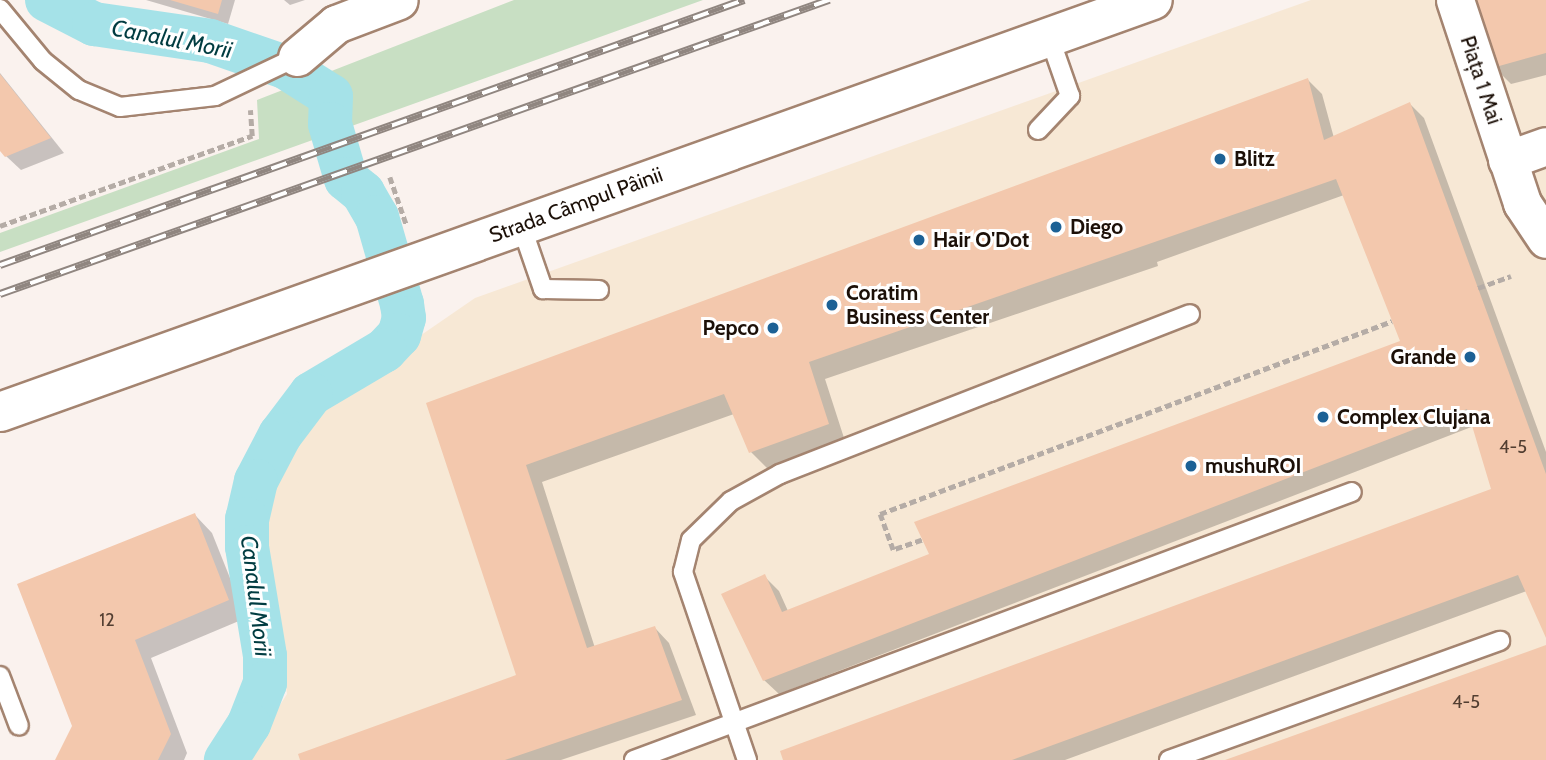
<!DOCTYPE html>
<html>
<head>
<meta charset="utf-8">
<style>
  body { margin:0 }
  #map { position:relative; width:1546px; height:760px; overflow:hidden; background:#faf2ee; font-family:Cabin,sans-serif }
  div>[style] { position:absolute }
  [style*='--x'] { left:calc(var(--x)*1px); top:calc(var(--y)*1px); width:calc(var(--w)*1px); rotate:calc(var(--a)*1deg) }
  .industrial>* { inset:0; background:#f7e8d5 }
  .green>* { inset:0; background:#c8dfc3 }
  .shadow>* { inset:0; background:#0003 }
  .canal>* { height:44px; margin:-22px; padding:0 22px; transform-origin:22px; border-radius:22px; background:#a5e2e8 }
  .building>* { inset:0; background:#f3c8ad }
  .path>* { height:4.5px; margin-top:-2.25px; transform-origin:0; background:repeating-linear-gradient(90deg,#b5aca6 0 7px,transparent 0 10.5px) }
  .roads { filter:drop-shadow(2px 0 #a48470) drop-shadow(-2px 0 #a48470) drop-shadow(0 2px #a48470) drop-shadow(0 -2px #a48470) }
  .lane>* { height:18px; margin:-9px; padding:0 9px; transform-origin:9px; border-radius:9px; background:#fff }
  .street>* { height:37px; margin:-18.5px; padding:0 18.5px; transform-origin:18.5px; border-radius:18.5px; background:#fff }
  .secondary>* { height:38px; margin:-19px; padding:0 19px; transform-origin:19px; border-radius:19px; background:#fff }
  .rail>* { height:8px; margin-top:-4px; transform-origin:0; background:repeating-linear-gradient(90deg,#fff 0 16px,#908680 0 32px); box-sizing:border-box; border-block:2px solid #908680 }
  .dots>* { width:19px; height:19px; translate:-50% -50%; box-sizing:border-box; border:4px solid #fff; border-radius:50% }
  span { translate:-50% -50%; white-space:nowrap; text-align:center; line-height:1.15; -webkit-text-stroke:6px #fff; paint-order:stroke }
  .number-label { font-size:18px; color:#523e31 }
  .number-label span { -webkit-text-stroke-width:0 }
  .street-label { font-size:21px; color:#1c1008 }
  .poi-label { font-size:21px; color:#1c1008; font-weight:700 }
  .left { translate:0 -50%; text-align:left }
  .right { translate:-100% -50%; text-align:right }
  .water-label { font-size:23px; color:#013c41; font-style:italic }
</style>
</head>
<body>
<div id="map">
  <div class="industrial">
    <div style="clip-path:polygon(1311px 0,1546px 0,1546px 760px,245px 760px,287px 694px,265px 526px,280px 466px,334px 395px,475px 298px)"></div>
  </div>
  <div class="green">
    <div style="clip-path:polygon(514px 0,703px 0,0 252px,0 233px,259px 139px,257px 100px)"></div>
  </div>
  <div class="shadow">
    <div style="clip-path:polygon(146px 0,235px 0,228px 24px)"></div>
    <div style="clip-path:polygon(284px 0,305px 0,290px 5px)"></div>
    <div style="clip-path:polygon(1475px 0,1546px 0,1546px 75px,1511px 84px,1494px 67px)"></div>
    <div style="clip-path:polygon(0 73px,64px 153px,21px 170px,6px 156px,0 148px)"></div>
    <div style="clip-path:polygon(1308px 80px,1322px 94px,1334px 138px,1410px 104px,1424px 118px,1546px 452px,1546px 633px,1527px 591px,1065px 760px,785px 760px,1494px 490px,1474px 426px,779px 694px,764px 680px,765px 577px,779px 591px,788px 611px,931px 555px,1402px 342px,1344px 195px,1157px 262px,1158px 266px,825px 379px,845px 441px,768px 469px,751px 452px,734px 414px,542px 482px,595px 648px,655px 628px,669px 643px,696px 715px,561px 760px,302px 760px,518px 676px,428px 404px)"></div>
    <div style="clip-path:polygon(195px 515px,212px 533px,246px 618px,151px 658px,187px 753px,184px 760px,57px 760px)"></div>
  </div>
  <div class="canal">
    <div style="--x:47;--y:0;--w:53;--a:27.1"></div>
    <div style="--x:94;--y:24;--w:117;--a:8.3"></div>
    <div style="--x:210;--y:41;--w:79;--a:19.1"></div>
    <div style="--x:285;--y:67;--w:54;--a:32.2"></div>
    <div style="--x:331;--y:96;--w:28;--a:92"></div>
    <div style="--x:330;--y:124;--w:57;--a:73.8"></div>
    <div style="--x:346;--y:179;--w:22;--a:39"></div>
    <div style="--x:363;--y:193;--w:28;--a:60"></div>
    <div style="--x:377;--y:217;--w:91;--a:74"></div>
    <div style="--x:402;--y:304;--w:14;--a:82"></div>
    <div style="--x:404;--y:318;--w:18;--a:106"></div>
    <div style="--x:399;--y:335;--w:21;--a:133"></div>
    <div style="--x:385;--y:350;--w:86;--a:149.3"></div>
    <div style="--x:311;--y:394;--w:51;--a:127.1"></div>
    <div style="--x:280;--y:435;--w:52;--a:117.6"></div>
    <div style="--x:256;--y:481;--w:39;--a:103"></div>
    <div style="--x:247;--y:519;--w:28;--a:90"></div>
    <div style="--x:247;--y:547;--w:110;--a:80.6"></div>
    <div style="--x:265;--y:656;--w:27;--a:90"></div>
    <div style="--x:265;--y:683;--w:44;--a:111.3"></div>
    <div style="--x:249;--y:724;--w:43;--a:122.6"></div>
  </div>
  <div class="building">
    <div style="clip-path:polygon(170px 0,222px 0,218px 14px)"></div>
    <div style="clip-path:polygon(1474px 0,1546px 0,1546px 53px,1492px 68px)"></div>
    <div style="clip-path:polygon(0 74px,51px 138px,5px 157px,0 151px)"></div>
    <div style="clip-path:polygon(1308px 78px,1324px 140px,1410px 102px,1546px 474px,1546px 638px,1518px 575px,1012px 760px,783px 760px,780px 751px,1491px 489px,1467px 409px,763px 681px,721px 594px,765px 574px,782px 612px,929px 554px,914px 522px,1400px 341px,1336px 179px,809px 362px,829px 424px,749px 453px,724px 394px,526px 465px,587px 648px,655px 626px,682px 700px,505px 760px,300px 760px,298px 754px,516px 675px,426px 403px)"></div>
    <div style="clip-path:polygon(195px 513px,229px 600px,135px 640px,171px 734px,158px 760px,55px 760px,72px 726px,17px 584px)"></div>
    <div style="clip-path:polygon(1546px 645px,1546px 760px,1225px 760px)"></div>
  </div>
  <div class="path">
    <div style="--x:390;--y:177;--w:52;--a:70.9"></div>
    <div style="--x:0;--y:226;--w:268;--a:-19.7"></div>
    <div style="--x:252;--y:136;--w:26;--a:-94"></div>
    <div style="--x:1478;--y:288;--w:35;--a:-20"></div>
    <div style="--x:922;--y:540;--w:31;--a:161"></div>
    <div style="--x:893;--y:550;--w:38;--a:-110"></div>
    <div style="--x:880;--y:514;--w:547;--a:-20.65"></div>
  </div>
  <div class="roads">
    <div class="lane">
      <div style="--x:0;--y:9;--w:67;--a:50.4"></div>
      <div style="--x:43;--y:61;--w:46;--a:38.9"></div>
      <div style="--x:79;--y:90;--w:44;--a:22.5"></div>
      <div style="--x:120;--y:107;--w:96;--a:-6.6"></div>
      <div style="--x:215;--y:96;--w:91;--a:-25.4"></div>
      <div style="--x:1038;--y:130;--w:47;--a:-46.7"></div>
      <div style="--x:1070;--y:96;--w:64;--a:-109.3"></div>
      <div style="--x:521;--y:225;--w:68;--a:71"></div>
      <div style="--x:543;--y:289;--w:56;--a:1"></div>
      <div style="--x:0;--y:676;--w:53;--a:69.2"></div>
      <div style="--x:634;--y:760;--w:766;--a:-20.47"></div>
      <div style="--x:747;--y:760;--w:199;--a:-108.8"></div>
      <div style="--x:683;--y:572;--w:33;--a:-76"></div>
      <div style="--x:691;--y:540;--w:56;--a:-44.3"></div>
      <div style="--x:731;--y:501;--w:56;--a:-28.9"></div>
      <div style="--x:780;--y:474;--w:440;--a:-21.3"></div>
      <div style="--x:1169;--y:760;--w:352;--a:-19.8"></div>
    </div>
    <div class="street">
      <div style="--x:1455;--y:0;--w:214;--a:71.7"></div>
      <div style="--x:1522;--y:203;--w:43;--a:56.3"></div>
      <div style="--x:297;--y:57;--w:51;--a:-40.2"></div>
      <div style="--x:336;--y:24;--w:67;--a:-20.9"></div>
      <div style="--x:1507;--y:160;--w:41;--a:-19.7"></div>
    </div>
    <div class="secondary">
      <div style="--x:0;--y:412;--w:1224;--a:-19.66"></div>
    </div>
  </div>
  <div class="rail">
    <div style="--x:0;--y:265;--w:790;--a:-19.61"></div>
    <div style="--x:0;--y:294;--w:880;--a:-19.53"></div>
  </div>
  <div class="dots">
    <div style="left:1220px;top:159px;background:#1c6195"></div>
    <div style="left:1056px;top:227px;background:#1c6195"></div>
    <div style="left:919px;top:240px;background:#1c6195"></div>
    <div style="left:832px;top:305px;background:#1c6195"></div>
    <div style="left:773px;top:328px;background:#1c6195"></div>
    <div style="left:1470px;top:357px;background:#1c6195"></div>
    <div style="left:1323px;top:417px;background:#1c6195"></div>
    <div style="left:1191px;top:466px;background:#1c6195"></div>
  </div>
  <div class="number-label">
    <span style="left:1513px;top:447px">4-5</span>
    <span style="left:107px;top:620px">12</span>
    <span style="left:1466px;top:702px">4-5</span>
  </div>
  <div class="street-label">
    <span style="left:1481px;top:80px;rotate:72deg">Piața 1 Mai</span>
    <span style="left:576px;top:205px;rotate:-20deg">Strada Câmpul Pâinii</span>
  </div>
  <div class="poi-label">
    <span class="left" style="left:1234px;top:159px">Blitz</span>
    <span class="left" style="left:1070px;top:227px">Diego</span>
    <span class="left" style="left:933px;top:240px">Hair O'Dot</span>
    <span class="left" style="left:846px;top:305px">Coratim<br>Business Center</span>
    <span class="right" style="left:759px;top:328px">Pepco</span>
    <span class="right" style="left:1456px;top:357px">Grande</span>
    <span class="left" style="left:1337px;top:417px">Complex Clujana</span>
    <span class="left" style="left:1205px;top:466px">mushuROI</span>
  </div>
  <div class="water-label">
    <span style="left:172px;top:39px;rotate:11deg">Canalul Morii</span>
    <span style="left:256px;top:596px;rotate:83deg">Canalul Morii</span>
  </div>
</div>
</body>
</html>
